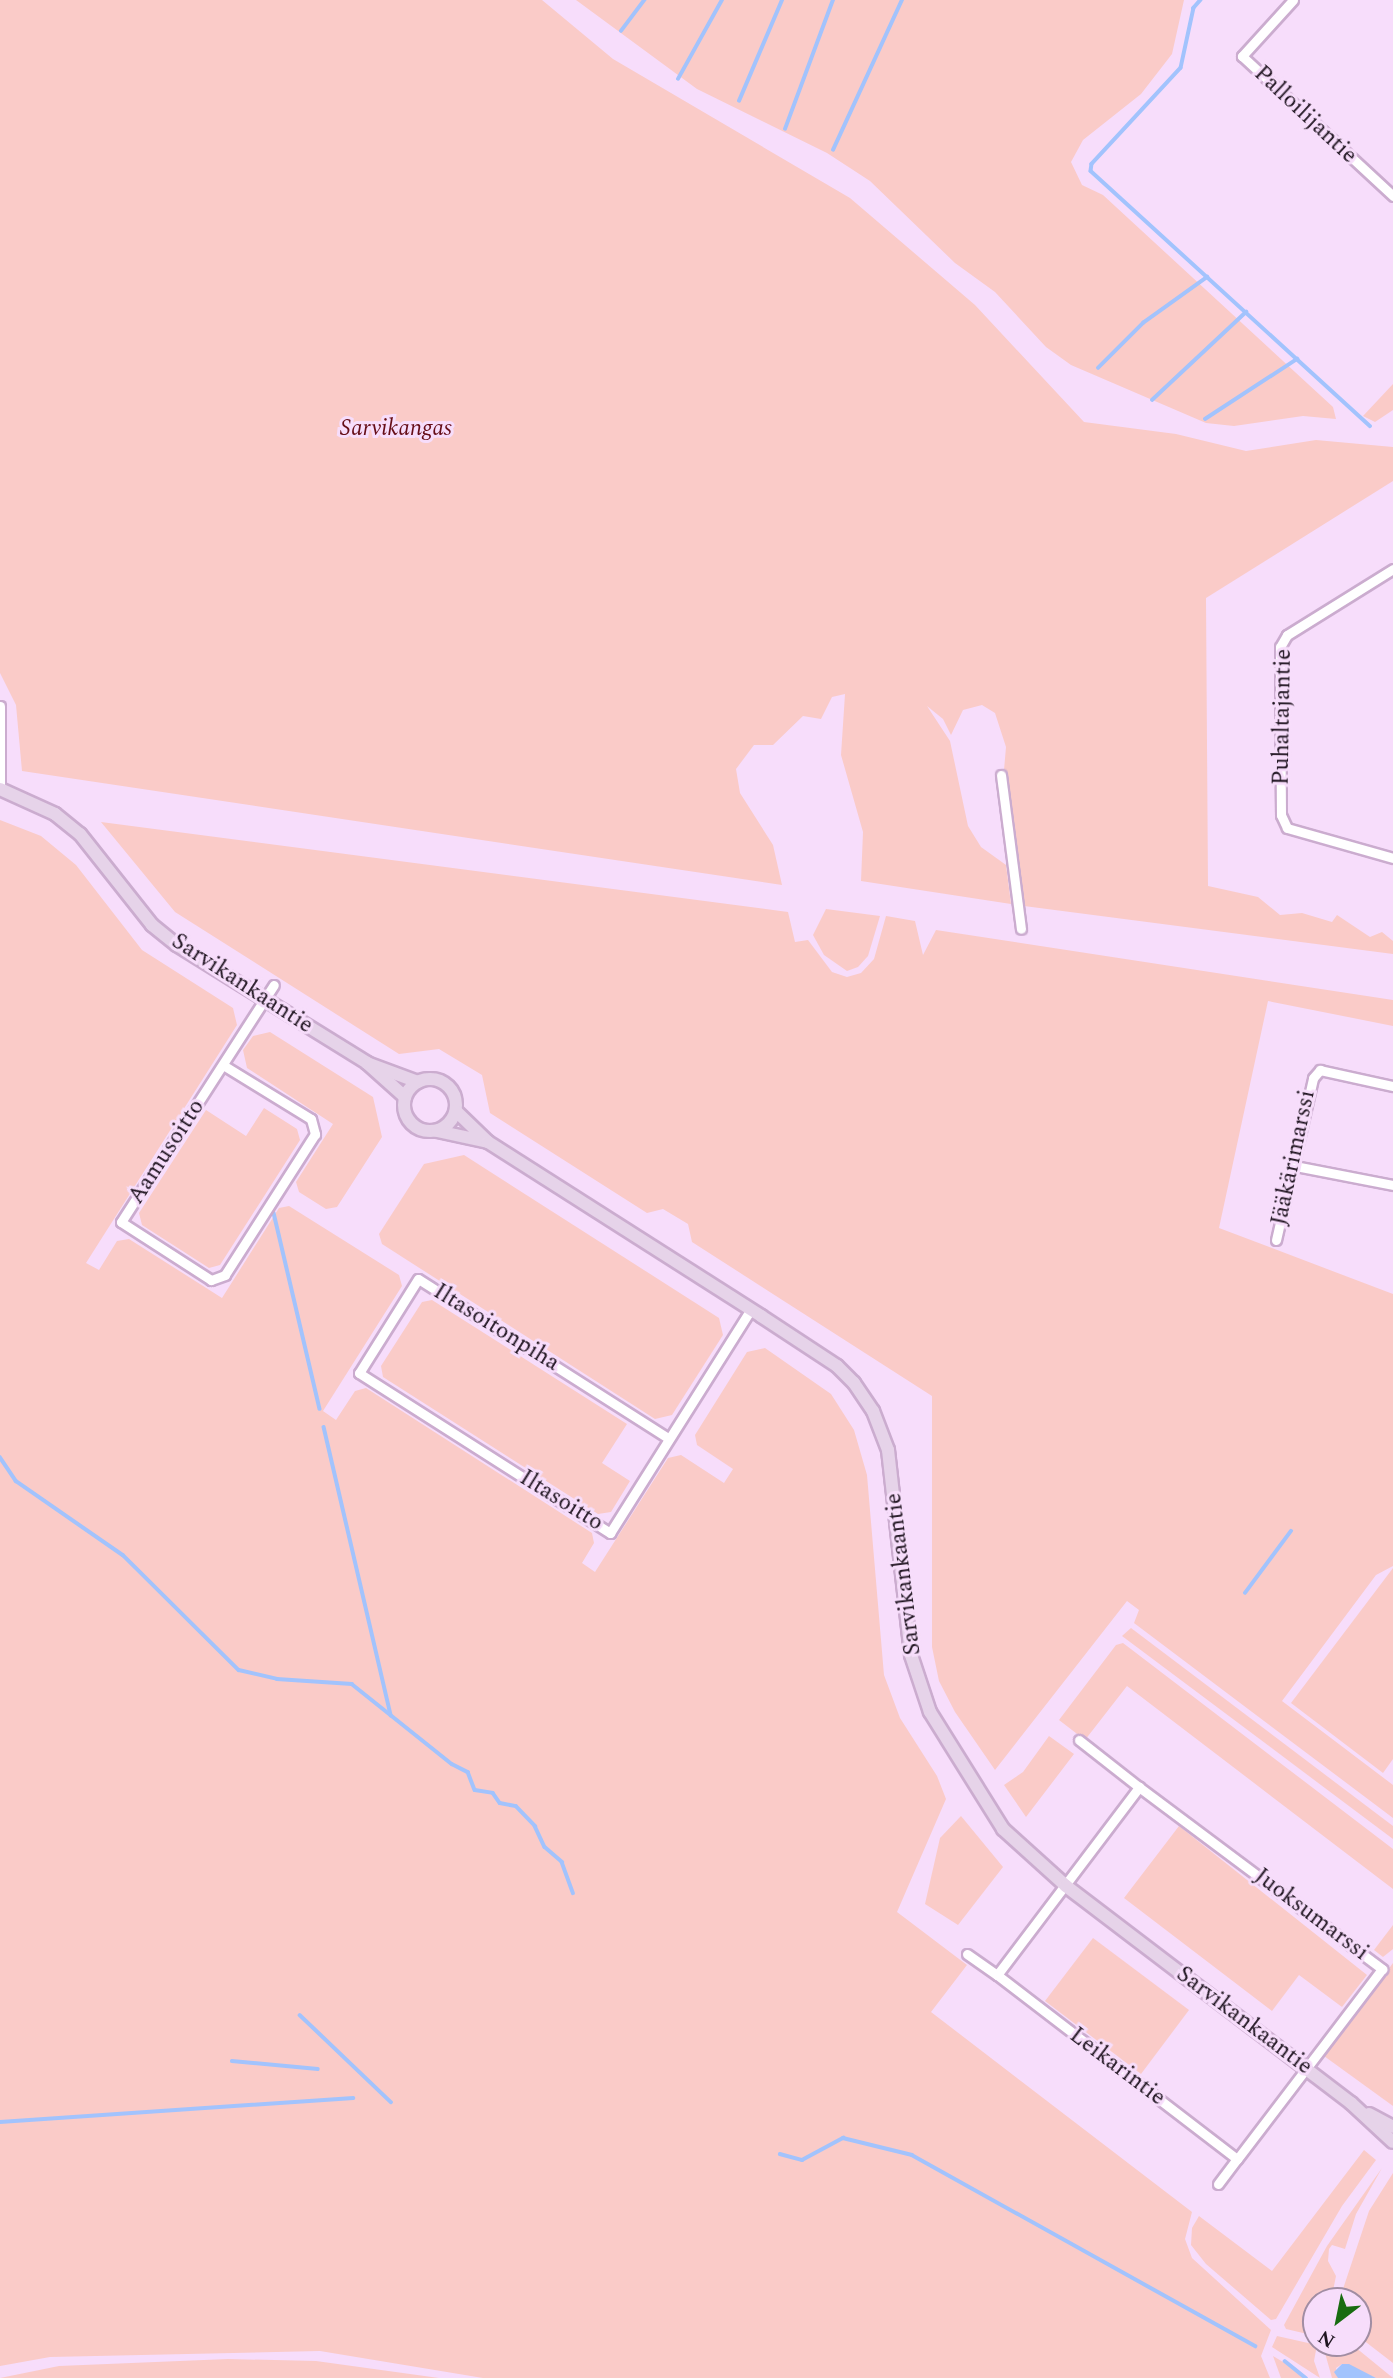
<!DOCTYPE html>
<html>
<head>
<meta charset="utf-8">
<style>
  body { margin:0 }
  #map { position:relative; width:1393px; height:2378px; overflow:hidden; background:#f7ddfb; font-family:Spectral,serif }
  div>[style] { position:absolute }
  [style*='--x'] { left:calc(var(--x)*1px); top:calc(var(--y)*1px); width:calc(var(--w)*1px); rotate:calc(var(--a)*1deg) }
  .green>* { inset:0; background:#facbc8 }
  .water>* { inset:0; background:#a2c3fd }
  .stream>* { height:3.5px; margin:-1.75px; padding:0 1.75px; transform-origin:1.75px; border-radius:1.75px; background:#a2c3fd }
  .roads { filter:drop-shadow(2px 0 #cbaccf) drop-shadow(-2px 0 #cbaccf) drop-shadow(0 2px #cbaccf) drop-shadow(0 -2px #cbaccf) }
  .street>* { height:9px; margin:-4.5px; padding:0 4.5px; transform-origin:4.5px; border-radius:4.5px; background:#fff }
  .secondary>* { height:12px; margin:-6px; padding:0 6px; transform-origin:6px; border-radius:6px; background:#e6d3e9 }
  .secondary>.ring { margin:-6px; padding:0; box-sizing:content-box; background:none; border:12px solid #e6d3e9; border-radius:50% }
  span { translate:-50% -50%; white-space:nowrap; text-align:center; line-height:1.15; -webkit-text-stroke:6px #f7ddfb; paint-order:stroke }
  .street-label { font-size:23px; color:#1f1420 }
  .park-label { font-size:23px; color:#650d17; font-style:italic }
  .north { position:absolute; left:1302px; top:2287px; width:70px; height:70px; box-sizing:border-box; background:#f7ddfb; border:2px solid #a18da3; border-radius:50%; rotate:212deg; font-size:19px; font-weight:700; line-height:28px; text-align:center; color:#1f1420 }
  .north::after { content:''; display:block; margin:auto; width:24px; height:32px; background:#196c11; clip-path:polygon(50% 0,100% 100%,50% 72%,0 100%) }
</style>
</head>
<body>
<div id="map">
  <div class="green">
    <div style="clip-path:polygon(0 0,542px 0,613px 59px,850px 198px,975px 305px,1084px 422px,1176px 434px,1246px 451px,1316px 440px,1393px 447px,1393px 481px,1206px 598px,1208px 886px,1258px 897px,1280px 915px,1302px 913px,1332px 922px,1337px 915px,1370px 937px,1382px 932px,1393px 941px,1393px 954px,1024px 906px,1004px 770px,1006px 747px,995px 713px,982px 705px,963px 710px,951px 735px,943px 719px,927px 706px,950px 741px,968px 826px,981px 847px,1006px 865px,1011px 904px,861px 881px,863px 832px,841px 755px,845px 694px,832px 697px,821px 719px,803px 716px,773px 745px,754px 745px,736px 769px,740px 793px,773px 845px,782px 885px,22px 771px,16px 705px,0 673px)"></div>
    <div style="clip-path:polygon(576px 0,1184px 0,1172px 54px,1141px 94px,1083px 140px,1071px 162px,1082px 185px,1103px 195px,1333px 407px,1336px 419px,1303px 416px,1234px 426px,1206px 423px,1071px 365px,1046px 347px,995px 292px,955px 263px,870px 181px,827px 153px,697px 89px)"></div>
    <div style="clip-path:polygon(1393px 384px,1393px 410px,1375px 422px,1363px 416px)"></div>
    <div style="clip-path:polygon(0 820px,41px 836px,76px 865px,142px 950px,233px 1008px,237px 1025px,86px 1263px,99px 1270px,117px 1241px,129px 1239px,222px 1298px,279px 1208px,289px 1206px,399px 1275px,402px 1286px,323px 1411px,336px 1420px,355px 1391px,366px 1388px,592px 1533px,594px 1543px,582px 1563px,595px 1572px,668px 1458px,681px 1455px,724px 1483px,733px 1469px,697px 1445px,695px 1435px,747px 1352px,765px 1348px,831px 1394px,854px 1430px,867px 1475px,884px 1675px,900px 1718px,937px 1776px,946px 1799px,897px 1912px,967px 1965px,931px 2012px,1192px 2212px,1185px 2239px,1192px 2258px,1271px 2330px,1261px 2356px,1270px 2378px,483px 2378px,320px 2351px,50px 2357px,0 2366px)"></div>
    <div style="clip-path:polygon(101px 822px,788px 912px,795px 942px,808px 940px,832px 972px,847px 977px,861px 973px,874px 959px,886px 916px,915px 921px,923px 955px,936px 930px,1393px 1000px,1393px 1026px,1268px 1001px,1219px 1228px,1393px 1294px,1393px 1566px,1376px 1575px,1282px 1701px,1393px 1785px,1393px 1818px,1134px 1623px,1139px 1610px,1127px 1601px,995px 1770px,955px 1712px,939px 1681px,932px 1647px,932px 1396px,692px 1242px,688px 1224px,663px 1209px,647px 1213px,490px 1113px,482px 1075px,439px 1049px,399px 1054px,175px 912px)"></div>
    <div style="clip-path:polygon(826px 909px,880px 916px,868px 956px,858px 967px,847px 971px,824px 955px,813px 935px)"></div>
    <div style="clip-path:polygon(270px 1032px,373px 1097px,382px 1137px,337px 1207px,326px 1209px,299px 1192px,296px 1182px,333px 1124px,247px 1068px,243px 1050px,253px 1036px)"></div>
    <div style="clip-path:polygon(264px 1108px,297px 1129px,300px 1140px,220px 1265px,209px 1268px,142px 1225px,139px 1213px,206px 1110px,246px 1136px)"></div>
    <div style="clip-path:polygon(464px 1155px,719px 1318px,723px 1335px,672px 1415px,655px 1419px,382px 1244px,379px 1234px,424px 1164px)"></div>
    <div style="clip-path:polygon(432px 1300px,627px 1424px,602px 1463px,630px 1481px,611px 1512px,598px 1514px,383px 1377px,381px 1366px,422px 1302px)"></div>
    <div style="clip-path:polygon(1393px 1568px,1393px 1759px,1383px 1773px,1291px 1703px)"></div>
    <div style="clip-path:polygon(1131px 1628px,1393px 1826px,1393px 1839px,1122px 1636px)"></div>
    <div style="clip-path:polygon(1123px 1643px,1393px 1849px,1393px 1889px,1127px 1686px,1085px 1740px,1059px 1720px,1116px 1645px)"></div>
    <div style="clip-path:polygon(1049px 1736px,1074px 1754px,1026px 1817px,1004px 1785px,1023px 1772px)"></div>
    <div style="clip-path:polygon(961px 1816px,1003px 1867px,958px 1925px,925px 1904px,940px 1838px)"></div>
    <div style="clip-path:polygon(1179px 1826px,1367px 1975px,1342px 2007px,1299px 1975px,1272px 2011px,1124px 1898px)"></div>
    <div style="clip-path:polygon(1393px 1925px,1393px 1949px,1383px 1957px,1374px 1950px)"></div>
    <div style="clip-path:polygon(1093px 1938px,1189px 2010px,1141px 2074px,1045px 2001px)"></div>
    <div style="clip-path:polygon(1393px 1963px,1393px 2106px,1324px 2056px)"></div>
    <div style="clip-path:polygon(1364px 2150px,1376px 2160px,1342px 2206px,1276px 2319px,1271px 2320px,1206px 2264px,1191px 2245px,1192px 2228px,1199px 2216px,1272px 2271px)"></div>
    <div style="clip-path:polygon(1382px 2168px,1356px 2214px,1345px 2249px,1332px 2245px,1329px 2249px,1328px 2261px,1336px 2276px,1331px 2301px,1316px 2301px,1316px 2336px,1286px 2329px,1284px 2325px,1327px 2246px)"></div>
    <div style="clip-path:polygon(1393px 2173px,1393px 2363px,1358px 2336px,1358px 2301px,1340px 2298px,1369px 2211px)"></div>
    <div style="clip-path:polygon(1277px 2336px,1317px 2345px,1314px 2361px,1320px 2378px,1272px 2347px)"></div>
    <div style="clip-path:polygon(1346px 2343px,1355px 2347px,1393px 2378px,1376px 2378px,1342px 2364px,1336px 2368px,1338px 2378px,1332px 2378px,1325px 2353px,1329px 2346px)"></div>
    <div style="clip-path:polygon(1273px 2356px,1293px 2368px,1303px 2378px,1281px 2378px)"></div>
    <div style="clip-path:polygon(228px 2359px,316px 2361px,439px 2378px,0 2378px,59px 2366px)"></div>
  </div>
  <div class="water">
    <div style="clip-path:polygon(1342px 2364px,1349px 2364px,1376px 2378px,1338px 2378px,1334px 2372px)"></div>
  </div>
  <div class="stream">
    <div style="--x:1201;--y:0;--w:11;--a:131"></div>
    <div style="--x:1194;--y:8;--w:61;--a:102.2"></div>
    <div style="--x:1181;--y:68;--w:131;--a:132.8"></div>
    <div style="--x:1092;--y:164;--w:7;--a:98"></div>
    <div style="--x:1091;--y:171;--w:378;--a:42.4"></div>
    <div style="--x:621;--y:31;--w:39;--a:-53"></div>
    <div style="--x:678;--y:79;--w:90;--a:-60.9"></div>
    <div style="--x:739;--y:101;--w:110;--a:-66.9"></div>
    <div style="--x:785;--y:129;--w:138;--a:-69.6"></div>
    <div style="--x:833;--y:150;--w:165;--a:-65.3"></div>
    <div style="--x:1098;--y:368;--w:64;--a:-45"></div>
    <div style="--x:1143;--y:323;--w:79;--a:-35.7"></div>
    <div style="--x:1152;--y:400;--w:129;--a:-43.1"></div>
    <div style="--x:1205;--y:419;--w:110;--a:-33.1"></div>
    <div style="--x:274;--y:1213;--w:201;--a:76.8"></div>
    <div style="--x:324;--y:1427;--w:296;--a:76.9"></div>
    <div style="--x:0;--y:1457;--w:29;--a:56"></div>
    <div style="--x:16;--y:1481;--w:130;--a:34.7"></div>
    <div style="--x:123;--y:1555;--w:163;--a:44.8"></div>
    <div style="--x:239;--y:1670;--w:39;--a:13"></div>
    <div style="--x:277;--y:1679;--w:75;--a:3.8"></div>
    <div style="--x:352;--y:1684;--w:128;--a:38.7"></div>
    <div style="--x:452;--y:1764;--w:18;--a:27"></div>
    <div style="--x:468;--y:1772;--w:19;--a:69"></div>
    <div style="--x:475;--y:1790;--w:18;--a:9"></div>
    <div style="--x:493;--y:1793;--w:12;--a:55"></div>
    <div style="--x:500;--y:1803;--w:16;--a:11"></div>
    <div style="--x:516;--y:1806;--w:28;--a:46"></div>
    <div style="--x:535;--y:1826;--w:23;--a:65"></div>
    <div style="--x:545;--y:1847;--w:23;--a:41"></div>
    <div style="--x:562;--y:1862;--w:33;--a:70"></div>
    <div style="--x:1245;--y:1593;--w:77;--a:-53.4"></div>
    <div style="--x:300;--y:2015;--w:126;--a:43.7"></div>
    <div style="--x:232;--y:2061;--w:86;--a:5.3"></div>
    <div style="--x:0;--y:2122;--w:354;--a:-3.9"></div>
    <div style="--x:780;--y:2154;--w:23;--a:15"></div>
    <div style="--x:802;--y:2160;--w:47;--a:-28.2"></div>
    <div style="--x:843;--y:2138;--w:71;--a:13.8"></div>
    <div style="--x:912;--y:2155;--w:393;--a:29.1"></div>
    <div style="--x:1285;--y:2361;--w:27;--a:39"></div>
  </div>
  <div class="roads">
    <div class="street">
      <div style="--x:1293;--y:0;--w:76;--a:132.3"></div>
      <div style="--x:1242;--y:56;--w:206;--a:42.8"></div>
      <div style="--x:1393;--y:569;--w:125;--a:148.1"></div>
      <div style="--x:1287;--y:635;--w:14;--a:120"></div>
      <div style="--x:1280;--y:647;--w:25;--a:90"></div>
      <div style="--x:1280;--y:672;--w:143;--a:89.6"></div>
      <div style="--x:1281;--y:815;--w:14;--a:65"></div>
      <div style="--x:1287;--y:828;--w:110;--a:15.8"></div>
      <div style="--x:0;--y:706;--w:83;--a:90"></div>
      <div style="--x:1001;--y:775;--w:155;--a:82.6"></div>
      <div style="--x:223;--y:1065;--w:103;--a:31.5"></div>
      <div style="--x:311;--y:1119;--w:16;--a:75"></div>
      <div style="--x:315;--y:1134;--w:167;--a:122.6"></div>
      <div style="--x:225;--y:1275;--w:15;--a:160"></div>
      <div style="--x:211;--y:1280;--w:107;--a:-147.2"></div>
      <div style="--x:121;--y:1222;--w:282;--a:-57.2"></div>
      <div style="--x:1295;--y:1166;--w:100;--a:11"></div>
      <div style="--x:1276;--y:1240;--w:166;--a:-77.1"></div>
      <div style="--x:1313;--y:1078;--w:11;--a:-49"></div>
      <div style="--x:1320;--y:1070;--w:75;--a:12.4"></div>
      <div style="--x:668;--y:1438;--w:296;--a:-147.5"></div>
      <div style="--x:418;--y:1279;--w:111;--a:122.1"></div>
      <div style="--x:359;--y:1373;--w:298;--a:32.5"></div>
      <div style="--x:610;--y:1533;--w:265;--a:-57.8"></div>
      <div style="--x:1079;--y:1740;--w:76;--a:38.1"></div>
      <div style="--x:1139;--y:1787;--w:304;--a:36.8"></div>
      <div style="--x:1382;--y:1969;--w:239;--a:127.3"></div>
      <div style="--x:1237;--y:2159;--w:302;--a:-142.5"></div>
      <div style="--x:997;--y:1975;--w:236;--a:-52.9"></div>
      <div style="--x:967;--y:1954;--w:37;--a:35"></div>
      <div style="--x:1218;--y:2184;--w:31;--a:-53"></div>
    </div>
    <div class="secondary">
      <div style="--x:0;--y:789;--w:60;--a:24.4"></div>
      <div style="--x:55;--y:814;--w:32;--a:39"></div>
      <div style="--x:80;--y:834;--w:116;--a:51.6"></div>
      <div style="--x:152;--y:925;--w:32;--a:39"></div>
      <div style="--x:177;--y:945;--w:224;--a:31.8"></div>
      <div class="ring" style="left:404px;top:1079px;width:40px;height:40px"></div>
      <div style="--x:405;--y:1097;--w:51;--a:-138.2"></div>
      <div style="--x:367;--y:1063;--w:54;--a:20.4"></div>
      <div style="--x:437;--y:1131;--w:52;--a:12.2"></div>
      <div style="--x:488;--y:1142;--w:45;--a:-135.9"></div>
      <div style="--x:488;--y:1142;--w:324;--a:32.5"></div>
      <div style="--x:761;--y:1316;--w:91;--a:33.3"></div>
      <div style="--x:837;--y:1366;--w:24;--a:45"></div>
      <div style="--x:854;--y:1383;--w:34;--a:56"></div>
      <div style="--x:873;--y:1411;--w:42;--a:69"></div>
      <div style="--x:888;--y:1450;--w:206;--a:83.6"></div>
      <div style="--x:911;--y:1655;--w:60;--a:71.6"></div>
      <div style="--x:930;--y:1712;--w:138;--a:58"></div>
      <div style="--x:1003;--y:1829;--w:85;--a:42.1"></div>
      <div style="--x:1066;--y:1886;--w:358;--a:37.3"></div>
      <div style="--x:1351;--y:2103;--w:57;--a:42.9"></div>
      <div style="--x:1369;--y:2114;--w:27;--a:28"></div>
    </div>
  </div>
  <div class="street-label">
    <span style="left:1305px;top:115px;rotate:43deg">Palloilijantie</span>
    <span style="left:1283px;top:717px;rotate:-89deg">Puhaltajantie</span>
    <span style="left:242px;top:984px;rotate:33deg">Sarvikankaantie</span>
    <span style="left:167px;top:1152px;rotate:-57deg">Aamusoitto</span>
    <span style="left:1294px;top:1158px;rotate:-78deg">Jääkärimarssi</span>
    <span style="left:496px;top:1328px;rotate:32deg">Iltasoitonpiha</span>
    <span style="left:561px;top:1501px;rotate:32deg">Iltasoitto</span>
    <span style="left:904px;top:1574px;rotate:-97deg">Sarvikankaantie</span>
    <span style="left:1311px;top:1915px;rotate:37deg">Juoksumarssi</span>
    <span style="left:1244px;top:2021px;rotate:37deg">Sarvikankaantie</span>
    <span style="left:1117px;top:2067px;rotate:37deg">Leikarintie</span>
  </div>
  <div class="park-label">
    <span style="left:396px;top:429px">Sarvikangas</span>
  </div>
  <div class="north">N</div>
</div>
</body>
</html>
